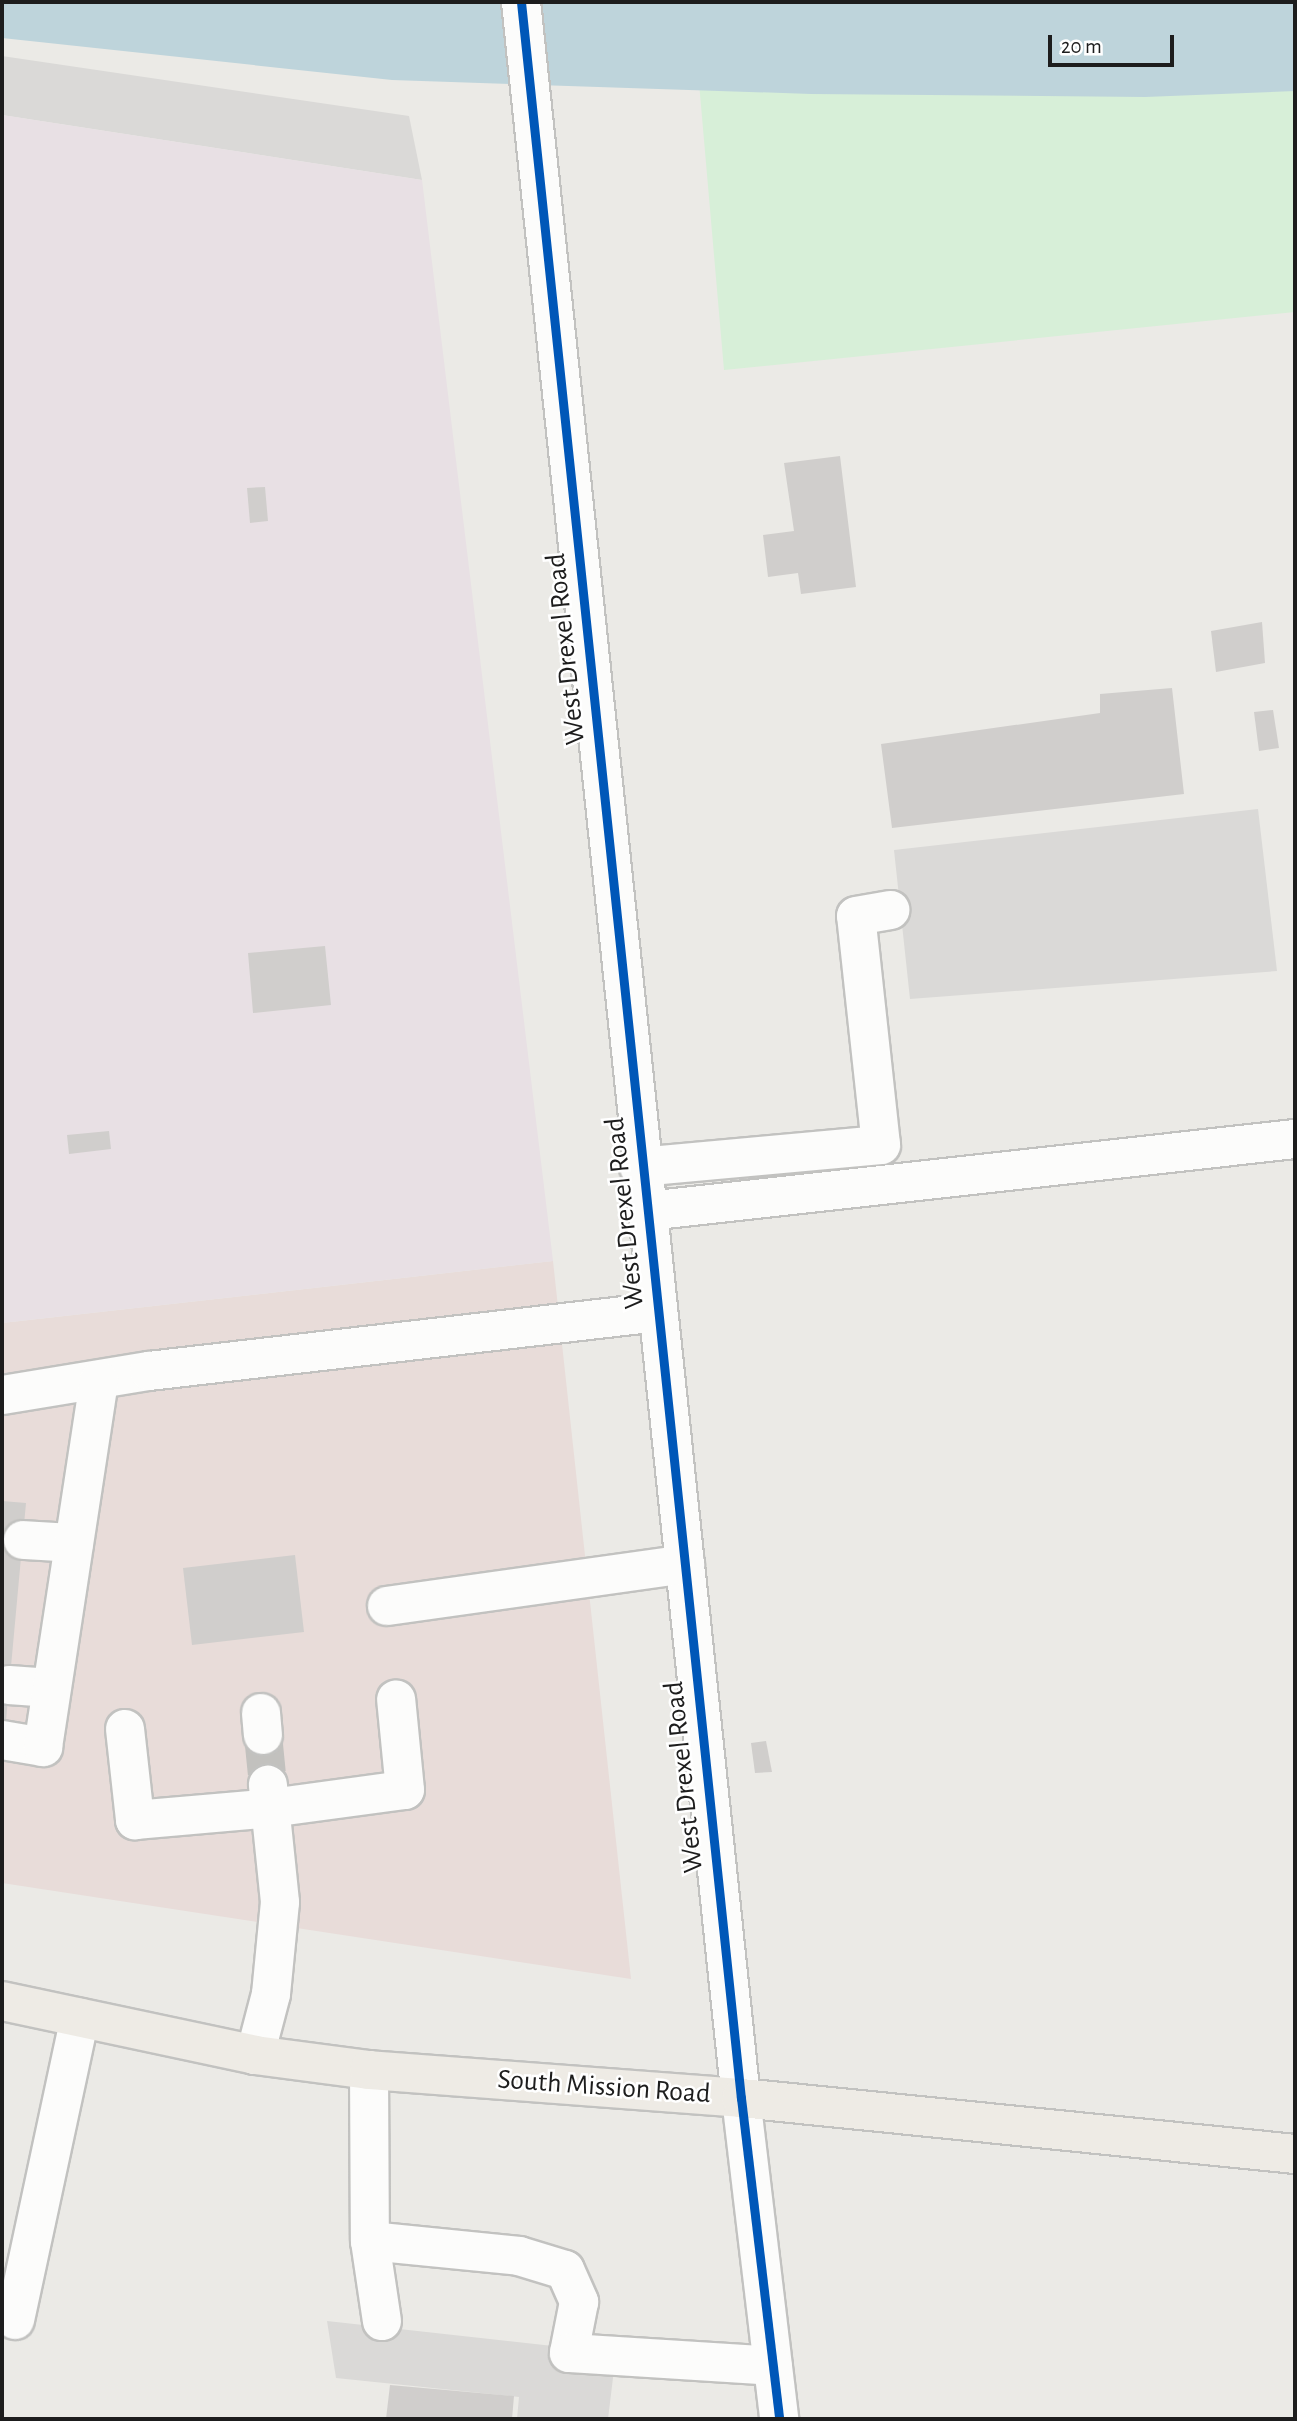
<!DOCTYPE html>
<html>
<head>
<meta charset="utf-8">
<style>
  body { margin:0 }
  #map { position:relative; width:1297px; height:2421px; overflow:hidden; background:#ebeae6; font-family:"Alegreya Sans",sans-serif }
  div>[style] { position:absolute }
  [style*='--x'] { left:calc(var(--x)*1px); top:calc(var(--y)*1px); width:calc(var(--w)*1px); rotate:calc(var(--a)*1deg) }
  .residential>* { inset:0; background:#dad9d7 }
  .commercial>* { inset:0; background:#e8dcd9 }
  .industrial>* { inset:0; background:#e8e0e4 }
  .park>* { inset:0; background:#d7efd8 }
  .water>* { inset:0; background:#bed4db }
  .building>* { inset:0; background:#d0cecc }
  .minor-tunnel>* { height:38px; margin-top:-19px; transform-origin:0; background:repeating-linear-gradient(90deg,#c2c1be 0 38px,transparent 0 57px) }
  .roads { filter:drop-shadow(2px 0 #c2c2c0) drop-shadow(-2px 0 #c2c2c0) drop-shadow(0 2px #c2c2c0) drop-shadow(0 -2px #c2c2c0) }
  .minor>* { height:38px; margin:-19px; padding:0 19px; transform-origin:19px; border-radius:19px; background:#fcfcfb }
  .major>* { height:38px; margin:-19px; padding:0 19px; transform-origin:19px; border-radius:19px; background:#eeebe5 }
  .cycleway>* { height:9px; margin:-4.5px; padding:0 4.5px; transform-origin:4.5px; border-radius:4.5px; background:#0057b8 }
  span { translate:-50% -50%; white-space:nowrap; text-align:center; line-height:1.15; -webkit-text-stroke:5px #fff; paint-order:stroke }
  .street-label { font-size:28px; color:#1d1d1d }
  .frame { position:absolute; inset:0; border:4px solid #1d1d1d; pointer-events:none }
  .scale { position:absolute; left:1048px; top:35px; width:126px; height:32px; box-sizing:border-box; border:4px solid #1d1d1d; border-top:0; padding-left:9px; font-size:21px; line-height:24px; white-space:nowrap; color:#1d1d1d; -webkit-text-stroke:5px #fff; paint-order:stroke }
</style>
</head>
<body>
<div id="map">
  <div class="residential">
    <div style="clip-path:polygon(2px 56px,409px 116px,422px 180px,2px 115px)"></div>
    <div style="clip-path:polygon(1258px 809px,1277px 971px,910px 999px,894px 850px)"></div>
    <div style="clip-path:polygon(327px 2321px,616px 2353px,608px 2419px,517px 2419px,519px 2397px,336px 2378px)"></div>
  </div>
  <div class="commercial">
    <div style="clip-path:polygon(553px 1261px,631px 1979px,2px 1883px,2px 1323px)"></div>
  </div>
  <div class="industrial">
    <div style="clip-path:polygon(2px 115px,422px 180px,553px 1261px,2px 1323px)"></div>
  </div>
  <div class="park">
    <div style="clip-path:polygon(692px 2px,1295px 2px,1295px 312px,724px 370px)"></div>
  </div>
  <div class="water">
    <div style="clip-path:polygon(2px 2px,1295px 2px,1295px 91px,1145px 97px,811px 94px,392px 80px,2px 38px)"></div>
  </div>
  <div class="building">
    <div style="clip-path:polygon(840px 456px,856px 587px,801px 594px,798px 573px,768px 577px,763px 535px,794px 531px,784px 463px)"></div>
    <div style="clip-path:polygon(265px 487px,268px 521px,250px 523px,247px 488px)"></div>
    <div style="clip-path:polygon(1262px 622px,1265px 663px,1216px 672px,1211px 631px)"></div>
    <div style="clip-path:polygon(1172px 688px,1184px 794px,892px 828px,881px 744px,1100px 713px,1100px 694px)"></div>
    <div style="clip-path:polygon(1273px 710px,1279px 748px,1259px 751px,1254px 712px)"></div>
    <div style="clip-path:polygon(325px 946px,331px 1005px,253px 1013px,248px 953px)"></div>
    <div style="clip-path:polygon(109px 1131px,111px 1149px,69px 1154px,67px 1135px)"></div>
    <div style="clip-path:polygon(2px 1501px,26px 1503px,6px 1721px,2px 1721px)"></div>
    <div style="clip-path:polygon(295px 1555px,304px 1632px,192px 1645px,183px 1568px)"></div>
    <div style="clip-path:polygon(766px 1741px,772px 1772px,755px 1773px,751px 1743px)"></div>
    <div style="clip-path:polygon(390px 2385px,514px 2396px,512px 2419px,386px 2419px)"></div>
  </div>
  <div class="minor-tunnel">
    <div style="--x:263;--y:1735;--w:50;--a:84.3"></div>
  </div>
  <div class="roads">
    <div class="minor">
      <div style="--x:521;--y:2;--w:2108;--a:84.01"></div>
      <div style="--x:741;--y:2098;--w:323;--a:83.2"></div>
      <div style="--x:639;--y:1167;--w:243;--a:-5.2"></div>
      <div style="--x:881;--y:1145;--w:230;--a:-96.2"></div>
      <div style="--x:856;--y:916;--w:35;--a:-10"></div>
      <div style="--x:648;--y:1211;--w:651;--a:-6.35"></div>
      <div style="--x:2;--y:1395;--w:149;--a:-9.3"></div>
      <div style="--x:149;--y:1371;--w:512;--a:-6.61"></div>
      <div style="--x:23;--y:1540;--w:51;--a:3.4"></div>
      <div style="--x:387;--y:1606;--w:301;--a:-8"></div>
      <div style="--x:9;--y:1685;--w:42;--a:4.1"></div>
      <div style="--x:261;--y:1713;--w:22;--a:85"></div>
      <div style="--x:125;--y:1729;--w:92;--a:83.7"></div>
      <div style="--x:135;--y:1820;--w:137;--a:-5"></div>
      <div style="--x:271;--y:1808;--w:135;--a:-7.7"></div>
      <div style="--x:405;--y:1790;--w:91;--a:-95.6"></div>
      <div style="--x:2;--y:1740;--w:42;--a:9.7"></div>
      <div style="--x:43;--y:1747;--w:371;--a:-81.3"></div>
      <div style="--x:255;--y:2055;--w:63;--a:-75.3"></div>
      <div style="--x:271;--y:1994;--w:92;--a:-84.4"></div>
      <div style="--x:280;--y:1902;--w:118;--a:-95.9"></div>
      <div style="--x:369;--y:2070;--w:171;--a:89.7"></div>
      <div style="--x:370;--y:2241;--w:81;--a:81.5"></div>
      <div style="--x:370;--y:2241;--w:150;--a:5.7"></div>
      <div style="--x:519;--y:2256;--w:48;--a:16.9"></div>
      <div style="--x:565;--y:2270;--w:35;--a:66"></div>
      <div style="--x:579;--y:2302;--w:52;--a:101.1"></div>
      <div style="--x:569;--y:2353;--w:204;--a:3.6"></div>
      <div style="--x:15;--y:2320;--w:309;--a:-77.9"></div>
    </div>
    <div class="major">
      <div style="--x:2;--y:2001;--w:259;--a:12"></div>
      <div style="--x:255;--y:2055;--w:115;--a:7.5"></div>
      <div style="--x:369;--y:2070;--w:373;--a:4.3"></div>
      <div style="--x:741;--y:2098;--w:557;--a:5.77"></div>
    </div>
  </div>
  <div class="cycleway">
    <div style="--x:521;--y:2;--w:2108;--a:84.01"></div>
    <div style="--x:741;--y:2098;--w:323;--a:83.2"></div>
  </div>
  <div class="street-label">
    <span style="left:566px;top:649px;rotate:-96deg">West Drexel Road</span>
    <span style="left:625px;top:1213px;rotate:-96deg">West Drexel Road</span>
    <span style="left:684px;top:1777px;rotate:-96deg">West Drexel Road</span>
    <span style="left:604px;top:2087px;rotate:4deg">South Mission Road</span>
  </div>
  <div class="frame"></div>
  <div class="scale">20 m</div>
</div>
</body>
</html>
